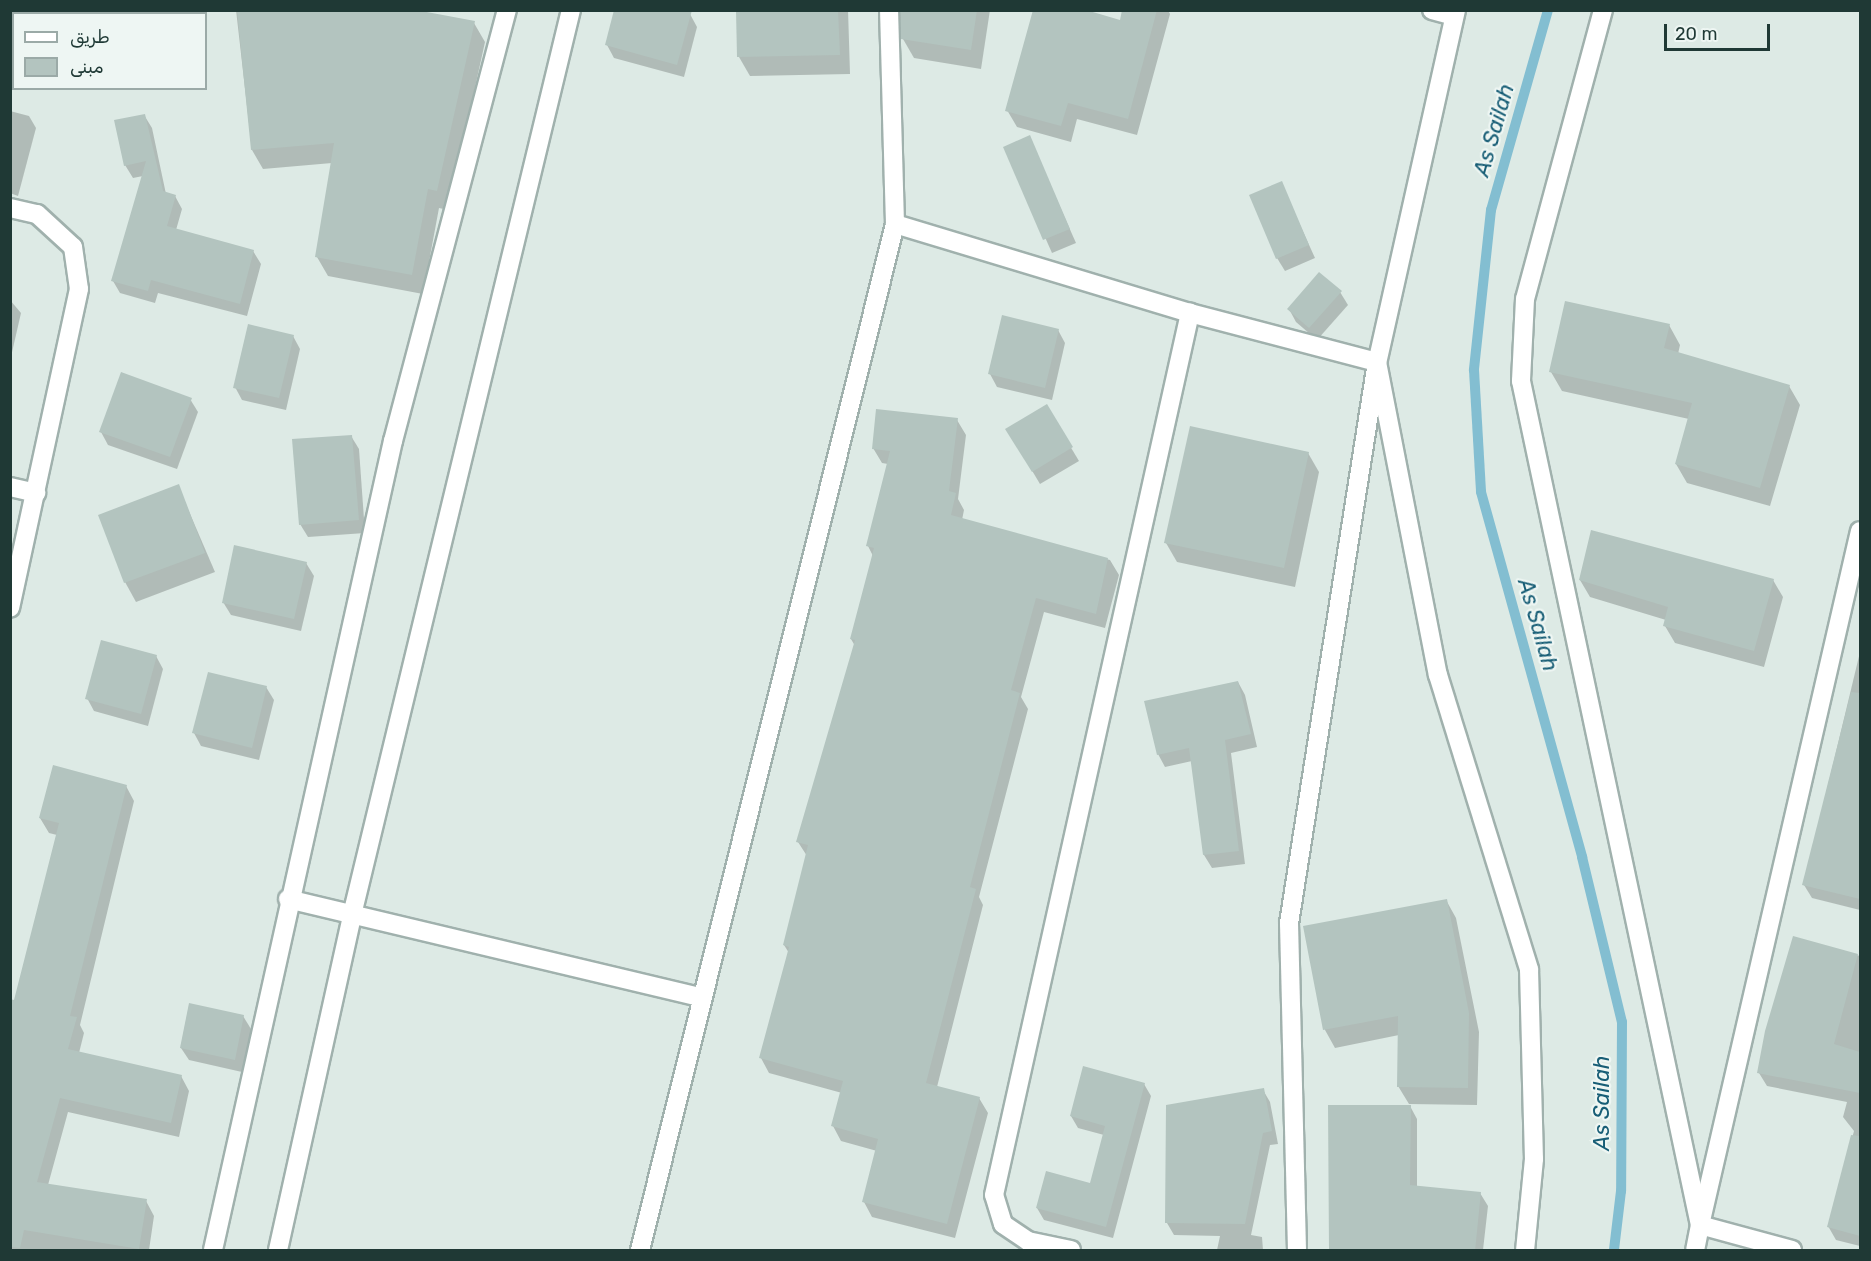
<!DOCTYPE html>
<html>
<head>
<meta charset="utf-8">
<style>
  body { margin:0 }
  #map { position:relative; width:1871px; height:1261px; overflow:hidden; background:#ddeae5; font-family:Rubik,"Noto Naskh Arabic",sans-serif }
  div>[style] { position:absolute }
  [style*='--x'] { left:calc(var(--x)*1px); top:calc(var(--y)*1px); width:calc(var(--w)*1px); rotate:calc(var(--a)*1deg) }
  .shadow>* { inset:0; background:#0003 }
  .stream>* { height:10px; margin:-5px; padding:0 5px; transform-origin:5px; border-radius:5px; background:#83bed1 }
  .building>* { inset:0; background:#b3c4bf }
  .roads { filter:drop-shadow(2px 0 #a0b1ad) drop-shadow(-2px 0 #a0b1ad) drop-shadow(0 2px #a0b1ad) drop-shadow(0 -2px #a0b1ad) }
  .minor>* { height:18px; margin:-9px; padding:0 9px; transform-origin:9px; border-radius:9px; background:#fff }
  span { translate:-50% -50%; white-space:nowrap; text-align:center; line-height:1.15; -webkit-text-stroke:4.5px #eef6f3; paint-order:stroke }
  .water-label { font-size:22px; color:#185e76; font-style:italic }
  .frame { position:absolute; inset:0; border:12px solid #1f3935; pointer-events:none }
  .legend { position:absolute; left:12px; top:12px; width:195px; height:78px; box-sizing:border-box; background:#eef6f3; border:2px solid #9baaa7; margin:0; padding:8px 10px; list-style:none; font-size:18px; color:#1f3935 }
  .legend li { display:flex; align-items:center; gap:12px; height:30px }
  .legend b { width:30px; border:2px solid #9baaa7 }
  .scale { position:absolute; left:1664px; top:24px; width:106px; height:27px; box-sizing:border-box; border:3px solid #1f3935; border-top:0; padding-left:8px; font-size:18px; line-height:21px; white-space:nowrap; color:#1f3935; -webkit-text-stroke:4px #eef6f3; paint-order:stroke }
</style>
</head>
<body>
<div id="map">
  <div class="shadow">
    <div style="clip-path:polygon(236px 10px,407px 10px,474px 23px,485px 42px,448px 210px,439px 208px,423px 294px,328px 276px,317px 257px,332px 163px,263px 169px,252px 150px)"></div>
    <div style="clip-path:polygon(737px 10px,848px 10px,850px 74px,750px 76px,739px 57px)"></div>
    <div style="clip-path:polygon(899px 10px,990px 10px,981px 69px,914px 58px,903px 39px)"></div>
    <div style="clip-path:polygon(1124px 10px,1168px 10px,1170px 14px,1137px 135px,1077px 119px,1071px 142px,1017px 127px,1007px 110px,1121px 22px)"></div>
    <div style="clip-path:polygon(690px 14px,697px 27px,684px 77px,614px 58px,607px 45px)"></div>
    <div style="clip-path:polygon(10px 111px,29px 116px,36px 128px,18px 196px,10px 193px)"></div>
    <div style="clip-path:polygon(144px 115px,152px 128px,166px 194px,175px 196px,182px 209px,176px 230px,253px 251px,261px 264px,247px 316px,158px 293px,155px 303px,120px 293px,113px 281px,143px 176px,133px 178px,125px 165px)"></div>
    <div style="clip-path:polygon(1029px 137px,1076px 243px,1052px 253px,1005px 147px)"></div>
    <div style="clip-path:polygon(1281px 183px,1315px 258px,1285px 271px,1277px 258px)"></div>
    <div style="clip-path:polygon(1340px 292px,1348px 305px,1317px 340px,1296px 322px,1289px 309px)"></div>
    <div style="clip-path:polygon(10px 300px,21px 313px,10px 361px)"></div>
    <div style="clip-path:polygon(1669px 325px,1680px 345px,1678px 354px,1789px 386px,1800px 405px,1770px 506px,1687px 483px,1676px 464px,1689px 419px,1562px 391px,1551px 372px)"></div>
    <div style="clip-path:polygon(1058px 330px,1065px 343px,1052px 400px,997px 387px,990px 374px)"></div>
    <div style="clip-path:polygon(293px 336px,300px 349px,286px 410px,242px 400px,235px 387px)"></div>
    <div style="clip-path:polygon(190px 399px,198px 412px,177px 469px,108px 445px,101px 432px)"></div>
    <div style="clip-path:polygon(1046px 406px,1079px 461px,1040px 484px,1015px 442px)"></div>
    <div style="clip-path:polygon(957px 420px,966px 435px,958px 499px,964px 510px,962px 520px,1110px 560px,1119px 575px,1105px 628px,1044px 612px,1021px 697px,1028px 709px,979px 897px,983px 905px,937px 1087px,979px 1098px,988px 1113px,955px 1238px,872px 1217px,864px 1202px,877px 1151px,841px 1141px,833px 1126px,842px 1093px,769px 1073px,761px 1058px,789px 953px,784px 945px,807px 856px,798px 842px,855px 646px,851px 639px,873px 556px,868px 546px,888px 464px,882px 463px,873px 448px)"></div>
    <div style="clip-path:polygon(351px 436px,359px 449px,365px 533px,308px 537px,300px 524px)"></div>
    <div style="clip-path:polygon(1308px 453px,1319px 472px,1295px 587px,1177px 562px,1166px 543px)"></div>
    <div style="clip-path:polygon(178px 486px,215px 572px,136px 602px,125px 582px)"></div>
    <div style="clip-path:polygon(306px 563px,314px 576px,301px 631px,231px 615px,223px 602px)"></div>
    <div style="clip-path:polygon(1580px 580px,1773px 580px,1783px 597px,1764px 667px,1675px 643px,1665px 626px,1666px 620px,1590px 597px)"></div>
    <div style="clip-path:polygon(1860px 652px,1860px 910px,1812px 898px,1804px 885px)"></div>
    <div style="clip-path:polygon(156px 656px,163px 669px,148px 726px,94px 711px,87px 698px)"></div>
    <div style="clip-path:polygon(1238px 682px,1245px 695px,1257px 747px,1231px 753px,1245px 864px,1212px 868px,1204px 855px,1192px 761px,1165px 767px,1158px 754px)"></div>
    <div style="clip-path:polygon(266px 687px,274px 700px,259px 760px,201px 746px,194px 733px)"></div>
    <div style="clip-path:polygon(126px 786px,134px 801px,80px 1025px,84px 1033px,79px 1053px,181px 1076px,189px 1091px,179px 1137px,68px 1112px,48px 1185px,146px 1201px,154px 1216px,149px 1250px,10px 1250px,10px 1001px,15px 1002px,57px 835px,49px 833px,40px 818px)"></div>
    <div style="clip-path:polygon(1446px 900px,1456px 918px,1479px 1032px,1477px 1105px,1409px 1104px,1398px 1086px,1399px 1035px,1335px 1048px,1325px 1030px,1305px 928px)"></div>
    <div style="clip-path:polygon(1795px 938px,1860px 956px,1860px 1246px,1836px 1240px,1828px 1226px,1854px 1131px,1843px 1117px,1847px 1102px,1767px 1086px,1759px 1073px)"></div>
    <div style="clip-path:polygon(243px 1016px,251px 1029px,242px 1072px,189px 1060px,181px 1048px)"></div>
    <div style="clip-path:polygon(1144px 1084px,1151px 1096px,1113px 1238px,1044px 1220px,1037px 1208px,1091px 1185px,1104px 1135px,1078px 1128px,1071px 1116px)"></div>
    <div style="clip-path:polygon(1263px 1090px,1270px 1102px,1278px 1144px,1270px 1145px,1251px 1235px,1262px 1237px,1263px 1250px,1217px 1250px,1220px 1236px,1174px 1235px,1167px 1223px)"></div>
    <div style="clip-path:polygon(1410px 1106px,1417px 1119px,1417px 1187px,1480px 1193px,1488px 1206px,1483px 1250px,1330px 1250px)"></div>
  </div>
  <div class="stream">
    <div style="--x:1548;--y:10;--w:208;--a:105.9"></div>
    <div style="--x:1491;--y:210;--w:161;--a:96.1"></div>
    <div style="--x:1474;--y:370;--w:122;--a:86.7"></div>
    <div style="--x:1481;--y:492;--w:379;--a:74.5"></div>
    <div style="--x:1582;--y:857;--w:170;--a:76.4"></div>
    <div style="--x:1622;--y:1022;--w:169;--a:90.3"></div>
    <div style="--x:1621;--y:1191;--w:59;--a:96.8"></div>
  </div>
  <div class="building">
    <div style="clip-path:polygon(237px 10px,416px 10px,475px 21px,437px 191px,428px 189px,412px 275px,315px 257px,334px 143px,251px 150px)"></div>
    <div style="clip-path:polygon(614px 10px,692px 10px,677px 65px,605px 45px)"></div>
    <div style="clip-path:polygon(736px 10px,838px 10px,840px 55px,737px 57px)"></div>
    <div style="clip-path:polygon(900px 10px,977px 10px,971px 50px,901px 39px)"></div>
    <div style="clip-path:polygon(1033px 10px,1086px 10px,1120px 20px,1122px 10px,1157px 10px,1128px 119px,1068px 103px,1061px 126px,1005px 111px)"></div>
    <div style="clip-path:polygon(145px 114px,163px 191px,176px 195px,167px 226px,254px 250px,240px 304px,151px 280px,148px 291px,111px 281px,146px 161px,124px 166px,114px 120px)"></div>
    <div style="clip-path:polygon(1030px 135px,1070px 229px,1043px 240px,1003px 147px)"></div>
    <div style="clip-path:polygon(1282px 181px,1309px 245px,1276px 259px,1249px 195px)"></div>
    <div style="clip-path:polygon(1319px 272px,1342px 291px,1309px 328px,1287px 309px)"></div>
    <div style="clip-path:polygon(1565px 301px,1670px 324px,1664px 348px,1790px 385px,1760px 488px,1675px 464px,1692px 403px,1549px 372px)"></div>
    <div style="clip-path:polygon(1002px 315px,1059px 329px,1045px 388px,988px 374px)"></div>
    <div style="clip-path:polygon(248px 324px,294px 335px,279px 398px,233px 388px)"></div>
    <div style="clip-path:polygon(121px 372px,192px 398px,170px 457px,99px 432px)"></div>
    <div style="clip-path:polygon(1047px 404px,1073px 447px,1032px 472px,1005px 429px)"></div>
    <div style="clip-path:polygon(876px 409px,958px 418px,949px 491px,956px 493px,951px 515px,1108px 558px,1096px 614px,1036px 598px,1011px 690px,1020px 693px,970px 887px,976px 889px,926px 1083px,980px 1097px,947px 1224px,862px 1202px,878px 1139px,831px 1126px,843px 1081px,759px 1058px,789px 947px,783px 945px,808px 845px,796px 842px,855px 640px,850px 639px,874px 548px,866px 546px,890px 451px,872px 449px)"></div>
    <div style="clip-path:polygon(1190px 426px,1309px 452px,1284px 568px,1164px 543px)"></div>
    <div style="clip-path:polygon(352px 435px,359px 520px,299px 525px,292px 439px)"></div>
    <div style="clip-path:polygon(179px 484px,205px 553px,124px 583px,98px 515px)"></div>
    <div style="clip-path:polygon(1591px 530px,1774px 579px,1754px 651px,1663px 626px,1668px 607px,1579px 580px)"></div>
    <div style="clip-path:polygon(234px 545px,307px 562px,294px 619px,222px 603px)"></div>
    <div style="clip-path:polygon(101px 640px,157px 655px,141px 714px,85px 699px)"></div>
    <div style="clip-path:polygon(208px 672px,267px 686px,252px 748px,192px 733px)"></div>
    <div style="clip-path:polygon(1238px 681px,1251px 734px,1225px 740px,1239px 851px,1203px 855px,1189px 748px,1157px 755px,1144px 701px)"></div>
    <div style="clip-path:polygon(1851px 692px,1860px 693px,1860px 899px,1802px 885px)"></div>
    <div style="clip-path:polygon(53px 765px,127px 785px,70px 1016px,77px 1017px,68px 1049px,182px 1075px,171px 1123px,60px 1098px,37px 1182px,147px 1199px,139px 1249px,24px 1230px,20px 1248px,10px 1247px,10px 999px,14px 1000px,59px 823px,39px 818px)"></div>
    <div style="clip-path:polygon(1447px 899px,1469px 1013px,1468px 1088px,1397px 1087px,1398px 1016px,1323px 1030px,1303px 926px)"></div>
    <div style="clip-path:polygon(1793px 936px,1858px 954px,1834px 1044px,1860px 1052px,1860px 1093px,1757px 1073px,1765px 1031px)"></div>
    <div style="clip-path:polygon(189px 1003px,244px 1015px,235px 1060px,180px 1048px)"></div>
    <div style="clip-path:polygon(1083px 1066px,1145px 1083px,1106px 1227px,1036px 1208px,1046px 1171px,1090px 1183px,1105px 1126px,1070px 1116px)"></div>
    <div style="clip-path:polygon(1264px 1088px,1272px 1131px,1263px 1133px,1245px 1224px,1165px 1223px,1166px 1105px)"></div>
    <div style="clip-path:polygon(1328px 1105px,1411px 1105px,1410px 1185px,1481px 1192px,1475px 1251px,1329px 1251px)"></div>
    <div style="clip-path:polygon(1851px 1135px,1860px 1136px,1860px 1236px,1827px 1227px)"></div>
  </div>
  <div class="roads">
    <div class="minor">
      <div style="--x:1432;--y:10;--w:23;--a:15"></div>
      <div style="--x:1456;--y:10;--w:361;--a:102.6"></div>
      <div style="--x:1377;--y:362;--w:319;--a:79"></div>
      <div style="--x:1438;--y:675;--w:308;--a:72.8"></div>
      <div style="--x:1529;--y:969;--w:190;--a:88.5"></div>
      <div style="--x:1534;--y:1159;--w:91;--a:95.6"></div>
      <div style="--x:1603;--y:10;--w:299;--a:105.1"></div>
      <div style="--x:1525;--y:299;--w:82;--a:92.8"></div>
      <div style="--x:1521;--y:381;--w:863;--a:78.03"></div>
      <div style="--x:1700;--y:1225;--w:25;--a:101"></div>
      <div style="--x:10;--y:208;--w:28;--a:13"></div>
      <div style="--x:37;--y:214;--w:49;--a:42.5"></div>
      <div style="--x:73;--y:247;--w:42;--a:81.9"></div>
      <div style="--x:79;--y:289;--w:326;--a:102.2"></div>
      <div style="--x:895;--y:224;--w:308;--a:16.8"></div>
      <div style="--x:1190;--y:313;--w:193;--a:14.7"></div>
      <div style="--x:1377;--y:362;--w:568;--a:98.91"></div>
      <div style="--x:1289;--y:923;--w:327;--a:88.6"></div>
      <div style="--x:10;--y:487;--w:27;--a:13"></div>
      <div style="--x:288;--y:899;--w:426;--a:13.4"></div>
      <div style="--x:213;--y:1250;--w:829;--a:-77.46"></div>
      <div style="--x:393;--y:441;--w:446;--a:-75.2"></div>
      <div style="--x:278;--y:1250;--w:343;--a:-77.5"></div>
      <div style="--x:352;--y:915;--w:931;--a:-76.4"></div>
      <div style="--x:640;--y:1250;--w:1057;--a:-76.04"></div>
      <div style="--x:895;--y:224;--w:214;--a:-91.6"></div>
      <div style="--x:1071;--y:1250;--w:44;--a:-168.2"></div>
      <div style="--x:1028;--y:1241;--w:30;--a:-146"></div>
      <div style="--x:1003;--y:1224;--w:30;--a:-107"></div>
      <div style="--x:994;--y:1195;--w:904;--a:-77.47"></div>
      <div style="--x:1792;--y:1250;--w:95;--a:-164.8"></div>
      <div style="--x:1700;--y:1225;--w:712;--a:-77.02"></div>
    </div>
  </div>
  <div class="water-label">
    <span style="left:1494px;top:130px;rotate:-74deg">As Sailah</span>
    <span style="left:1538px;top:625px;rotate:74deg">As Sailah</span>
    <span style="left:1602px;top:1103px;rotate:-90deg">As Sailah</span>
  </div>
  <div class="frame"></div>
  <ul class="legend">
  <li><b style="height:8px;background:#fff"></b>طريق</li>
  <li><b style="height:16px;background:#b3c4bf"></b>مبنى</li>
  </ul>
  <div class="scale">20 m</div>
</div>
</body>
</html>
